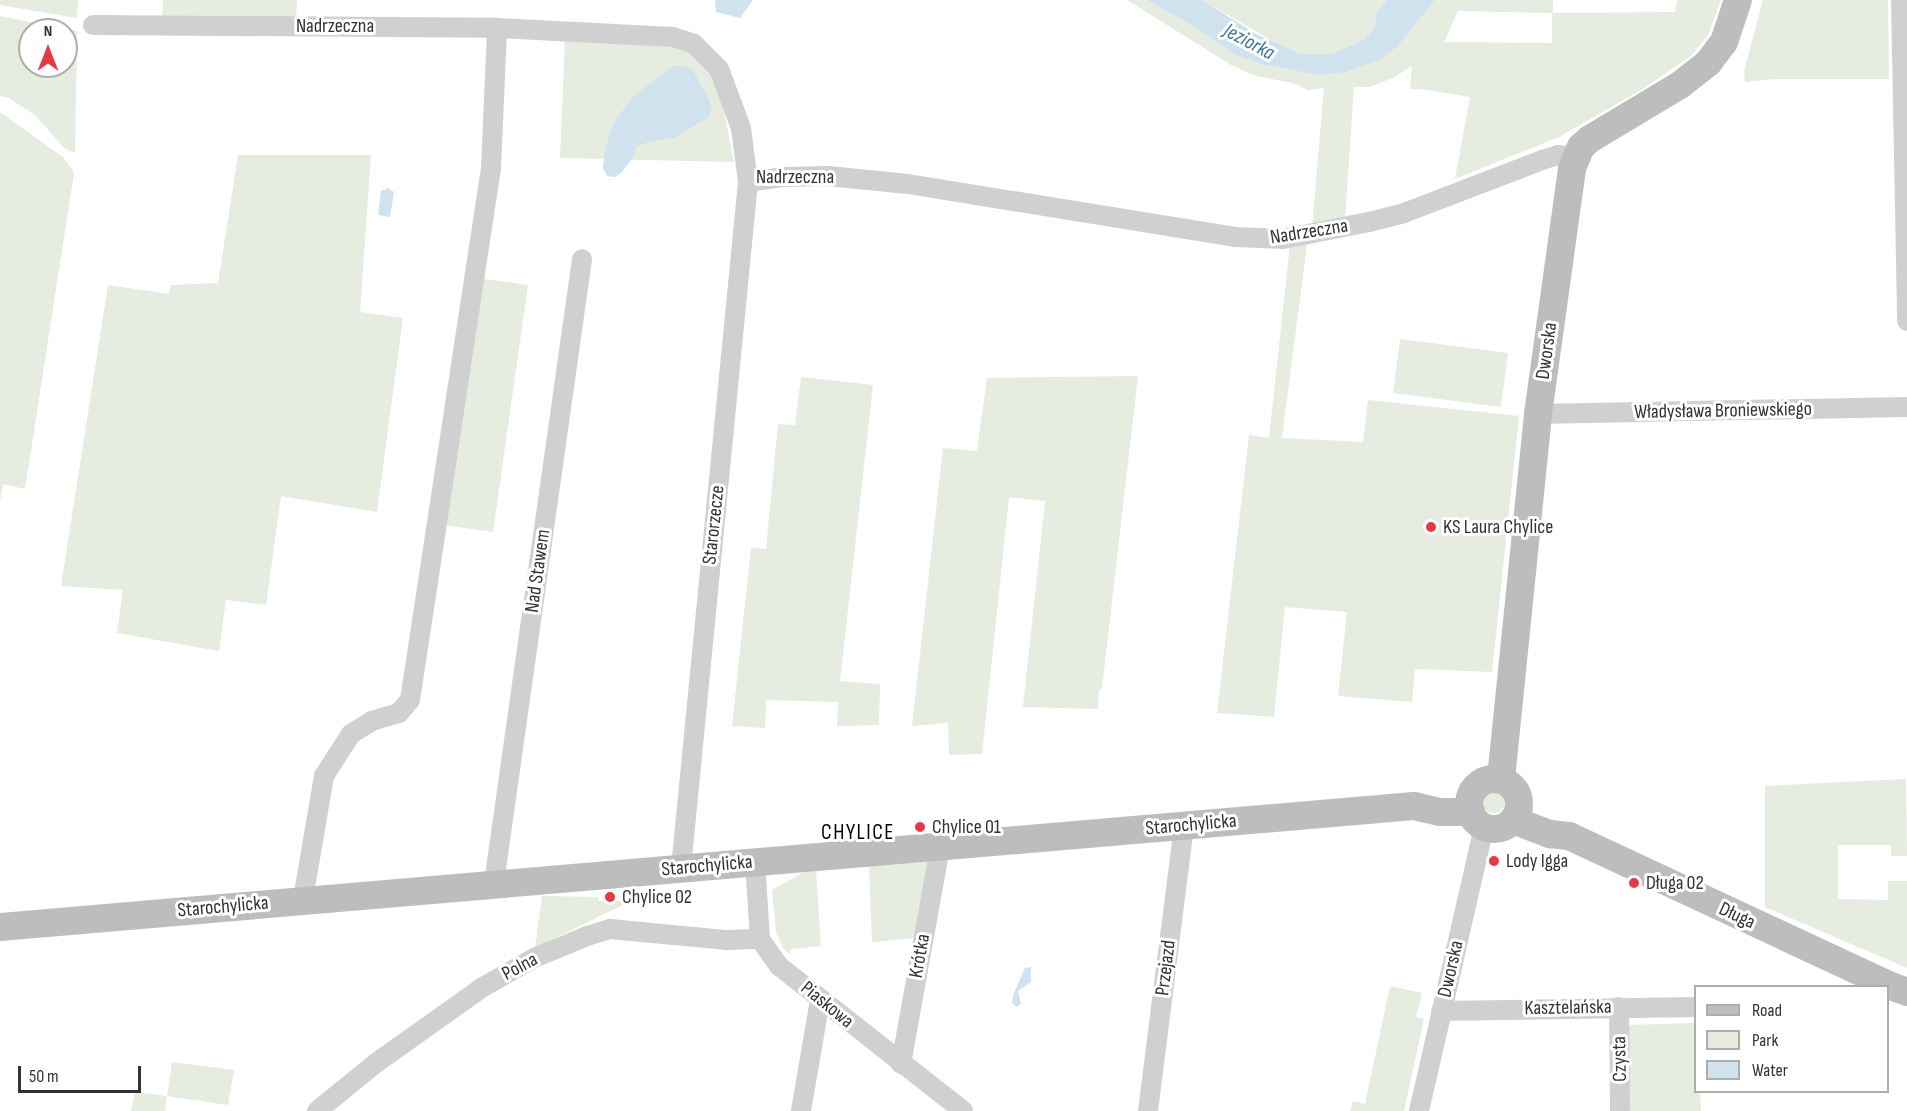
<!DOCTYPE html>
<html>
<head>
<meta charset="utf-8">
<style>
  body { margin:0 }
  #map { position:relative; width:1907px; height:1111px; overflow:hidden; background:#fff; font-family:"Sofia Sans Condensed",sans-serif }
  div>[style] { position:absolute }
  [style*='--x'] { left:calc(var(--x)*1px); top:calc(var(--y)*1px); width:calc(var(--w)*1px); rotate:calc(var(--a)*1deg) }
  .green>* { inset:0; background:#e6ecdf }
  .round { border-radius:50% }
  .water>* { inset:0; background:#cfe2ee }
  .street>* { height:20px; margin:-10px; padding:0 10px; transform-origin:10px; border-radius:10px; background:#d0d0d0 }
  .secondary>* { height:28px; margin:-14px; padding:0 14px; transform-origin:14px; border-radius:14px; background:#bdbdbd }
  .secondary>.ring { margin:-14px; padding:0; box-sizing:content-box; background:none; border:28px solid #bdbdbd; border-radius:50% }
  .dots>* { width:16px; height:16px; translate:-50% -50%; box-sizing:border-box; border:3px solid #fff; border-radius:50% }
  span { translate:-50% -50%; white-space:nowrap; text-align:center; line-height:1.15; -webkit-text-stroke:6px #fff; paint-order:stroke }
  .street-label { font-size:20px; color:#333 }
  .poi-label { font-size:20px; color:#333 }
  .left { translate:0 -50%; text-align:left }
  .water-label { font-size:21px; color:#3f7597; font-style:italic }
  .quarter-label { font-size:22px; color:#000; letter-spacing:1.5px }
  .legend { position:absolute; left:1694px; top:985px; width:195px; height:108px; box-sizing:border-box; background:#fff; border:2px solid #adadad; margin:0; padding:8px 10px; list-style:none; font-size:18px; color:#333 }
  .legend li { display:flex; align-items:center; gap:12px; height:30px }
  .legend b { width:30px; border:2px solid #adadad }
  .north { position:absolute; left:18px; top:18px; width:60px; height:60px; box-sizing:border-box; background:#fff; border:2px solid #adadad; border-radius:50%; rotate:0deg; font-size:16px; font-weight:700; line-height:24px; text-align:center; color:#333 }
  .north::after { content:''; display:block; margin:auto; width:21px; height:27px; background:#e63946; clip-path:polygon(50% 0,100% 100%,50% 72%,0 100%) }
  .scale { position:absolute; left:18px; top:1066px; width:123px; height:27px; box-sizing:border-box; border:3px solid #333; border-top:0; padding-left:8px; font-size:18px; line-height:21px; white-space:nowrap; color:#333; -webkit-text-stroke:4px #fff; paint-order:stroke }
</style>
</head>
<body>
<div id="map">
  <div class="green">
    <div style="clip-path:polygon(0 0,78px 0,77px 18px,0 5px)"></div>
    <div style="clip-path:polygon(163px 0,297px 0,296px 21px,162px 18px)"></div>
    <div style="clip-path:polygon(evenodd,1127px 0,1147px 0,1193px 26px,1237px 56px,1264px 65px,1318px 75px,1399px 45px,1435px 0,1553px 0,1553px 13px,1675px 12px,1677px 0,1721px 0,1708px 35px,1691px 56px,1641px 90px,1559px 137px,1455px 179px,1470px 97px,1421px 89px,1410px 89px,1412px 66px,1393px 78px,1369px 87px,1354px 87px,1345px 219px,1312px 227px,1324px 88px,1308px 90px,1293px 83px,1256px 76px,1231px 65px,1127px 0,1458px 11px,1552px 13px,1552px 43px,1444px 42px,1458px 11px)"></div>
    <div style="clip-path:polygon(1202px 0,1387px 0,1376px 14px,1375px 26px,1365px 39px,1332px 54px,1301px 54px,1281px 46px)"></div>
    <div style="clip-path:polygon(1763px 0,1888px 0,1889px 79px,1775px 79px,1745px 82px,1744px 71px)"></div>
    <div style="clip-path:polygon(evenodd,0 16px,77px 31px,75px 153px,64px 148px,36px 116px,9px 98px,0 96px,0 16px,30px 30px,66px 30px,66px 66px,30px 66px,30px 30px)"></div>
    <div style="clip-path:polygon(565px 38px,683px 45px,708px 67px,720px 92px,734px 162px,560px 158px)"></div>
    <div style="clip-path:polygon(0 112px,64px 158px,74px 173px,25px 489px,3px 484px,0 501px)"></div>
    <div style="clip-path:polygon(238px 155px,371px 155px,360px 312px,403px 318px,377px 512px,281px 496px,266px 605px,226px 600px,219px 651px,117px 633px,123px 590px,61px 586px,108px 285px,169px 294px,171px 285px,218px 283px)"></div>
    <div style="clip-path:polygon(1307px 244px,1282px 438px,1363px 442px,1368px 400px,1519px 416px,1492px 672px,1415px 669px,1412px 702px,1338px 696px,1347px 612px,1285px 607px,1274px 717px,1217px 713px,1249px 435px,1269px 438px,1290px 245px)"></div>
    <div style="clip-path:polygon(483px 279px,528px 285px,493px 532px,443px 525px)"></div>
    <div style="clip-path:polygon(1400px 339px,1508px 353px,1501px 407px,1393px 393px)"></div>
    <div style="clip-path:polygon(1138px 376px,1102px 688px,1099px 690px,1098px 709px,1023px 707px,1045px 501px,1009px 497px,982px 754px,949px 755px,948px 723px,912px 726px,943px 448px,977px 451px,987px 378px)"></div>
    <div style="clip-path:polygon(801px 377px,873px 385px,840px 681px,880px 684px,879px 725px,837px 726px,838px 702px,766px 700px,765px 728px,732px 726px,751px 548px,766px 549px,778px 424px,795px 425px)"></div>
    <div style="clip-path:polygon(1906px 779px,1907px 856px,1891px 856px,1891px 845px,1838px 845px,1838px 899px,1888px 900px,1888px 881px,1907px 881px,1907px 968px,1765px 907px,1765px 786px)"></div>
    <div class="round" style="left:1481px;top:789px;width:24px;height:24px"></div>
    <div style="clip-path:polygon(929px 862px,919px 938px,872px 942px,869px 866px)"></div>
    <div style="clip-path:polygon(816px 871px,821px 946px,791px 949px,790px 954px,783px 948px,776px 932px,772px 890px,804px 872px)"></div>
    <div style="clip-path:polygon(639px 891px,658px 892px,635px 899px,535px 948px,542px 896px,598px 897px,599px 901px,622px 900px,622px 894px)"></div>
    <div style="clip-path:polygon(1390px 986px,1422px 993px,1416px 1017px,1424px 1019px,1404px 1111px,1350px 1111px,1353px 1101px,1365px 1104px)"></div>
    <div style="clip-path:polygon(1695px 1023px,1696px 1092px,1700px 1092px,1701px 1111px,1629px 1111px,1627px 1025px)"></div>
    <div style="clip-path:polygon(172px 1062px,234px 1070px,228px 1105px,167px 1096px,165px 1111px,131px 1111px,135px 1092px,167px 1096px)"></div>
  </div>
  <div class="water">
    <div style="clip-path:polygon(715px 0,753px 0,740px 18px,716px 12px)"></div>
    <div style="clip-path:polygon(1147px 0,1202px 0,1256px 34px,1301px 54px,1332px 54px,1365px 39px,1375px 26px,1376px 14px,1387px 0,1435px 0,1399px 45px,1381px 59px,1346px 72px,1318px 75px,1264px 65px,1237px 56px,1193px 26px)"></div>
    <div style="clip-path:polygon(674px 65px,692px 69px,695px 74px,709px 100px,712px 109px,709px 117px,674px 138px,651px 141px,636px 147px,633px 158px,621px 173px,615px 177px,607px 176px,603px 168px,605px 150px,614px 122px,634px 96px)"></div>
    <div style="clip-path:polygon(386px 187px,394px 192px,390px 217px,378px 215px,381px 190px,386px 190px)"></div>
    <div style="clip-path:polygon(1031px 967px,1031px 982px,1018px 991px,1021px 1004px,1016px 1007px,1012px 1003px,1013px 995px,1025px 968px)"></div>
  </div>
  <div class="street">
    <div style="--x:1901;--y:0;--w:321;--a:88.9"></div>
    <div style="--x:93;--y:25;--w:404;--a:0.4"></div>
    <div style="--x:497;--y:28;--w:176;--a:2.9"></div>
    <div style="--x:673;--y:37;--w:22;--a:18"></div>
    <div style="--x:694;--y:44;--w:35;--a:45"></div>
    <div style="--x:719;--y:69;--w:63;--a:69.6"></div>
    <div style="--x:741;--y:128;--w:54;--a:82.6"></div>
    <div style="--x:748;--y:182;--w:35;--a:-8"></div>
    <div style="--x:783;--y:177;--w:45;--a:-1.3"></div>
    <div style="--x:828;--y:176;--w:80;--a:5.7"></div>
    <div style="--x:908;--y:184;--w:331;--a:9.2"></div>
    <div style="--x:1235;--y:237;--w:48;--a:2.4"></div>
    <div style="--x:1283;--y:239;--w:88;--a:-11.2"></div>
    <div style="--x:1369;--y:222;--w:36;--a:-14"></div>
    <div style="--x:1404;--y:213;--w:148;--a:-21"></div>
    <div style="--x:1542;--y:160;--w:17;--a:-17"></div>
    <div style="--x:1558;--y:155;--w:17;--a:7"></div>
    <div style="--x:1538;--y:414;--w:369;--a:-1.1"></div>
    <div style="--x:755;--y:861;--w:78;--a:86.3"></div>
    <div style="--x:760;--y:939;--w:33;--a:55"></div>
    <div style="--x:779;--y:966;--w:234;--a:38.2"></div>
    <div style="--x:681;--y:868;--w:689;--a:-84.42"></div>
    <div style="--x:494;--y:883;--w:630;--a:-81.97"></div>
    <div style="--x:303;--y:899;--w:125;--a:-80.3"></div>
    <div style="--x:324;--y:776;--w:50;--a:-57.3"></div>
    <div style="--x:351;--y:734;--w:25;--a:-32"></div>
    <div style="--x:372;--y:721;--w:28;--a:-17"></div>
    <div style="--x:399;--y:713;--w:17;--a:-50"></div>
    <div style="--x:410;--y:700;--w:538;--a:-81.34"></div>
    <div style="--x:491;--y:168;--w:140;--a:-87.5"></div>
    <div style="--x:1619;--y:1007;--w:104;--a:89.4"></div>
    <div style="--x:1441;--y:1011;--w:255;--a:-0.9"></div>
    <div style="--x:901;--y:1064;--w:220;--a:-79.8"></div>
    <div style="--x:317;--y:1111;--w:76;--a:-39.1"></div>
    <div style="--x:376;--y:1063;--w:131;--a:-35.4"></div>
    <div style="--x:483;--y:987;--w:59;--a:-29.6"></div>
    <div style="--x:534;--y:958;--w:57;--a:-22.5"></div>
    <div style="--x:587;--y:936;--w:24;--a:-17"></div>
    <div style="--x:610;--y:929;--w:118;--a:5.4"></div>
    <div style="--x:727;--y:940;--w:33;--a:-2"></div>
    <div style="--x:801;--y:1111;--w:113;--a:-80.3"></div>
    <div style="--x:1148;--y:1111;--w:288;--a:-82.8"></div>
    <div style="--x:1419;--y:1111;--w:291;--a:-77.1"></div>
  </div>
  <div class="secondary">
    <div class="ring" style="left:1469px;top:779px;width:22px;height:22px"></div>
    <div style="--x:1501;--y:779;--w:367;--a:-84.2"></div>
    <div style="--x:1538;--y:414;--w:248;--a:-82.1"></div>
    <div style="--x:1572;--y:168;--w:23;--a:-67"></div>
    <div style="--x:1581;--y:147;--w:12;--a:-42"></div>
    <div style="--x:1590;--y:139;--w:105;--a:-31"></div>
    <div style="--x:1680;--y:85;--w:36;--a:-38"></div>
    <div style="--x:1708;--y:63;--w:26;--a:-53"></div>
    <div style="--x:1724;--y:42;--w:44;--a:-71.6"></div>
    <div style="--x:1513;--y:820;--w:40;--a:21"></div>
    <div style="--x:1550;--y:834;--w:19;--a:6"></div>
    <div style="--x:1569;--y:836;--w:352;--a:25"></div>
    <div style="--x:1888;--y:985;--w:20;--a:20"></div>
    <div style="--x:0;--y:927;--w:1419;--a:-4.89"></div>
    <div style="--x:1414;--y:806;--w:27;--a:13"></div>
    <div style="--x:1440;--y:812;--w:31;--a:0"></div>
  </div>
  <div class="dots">
    <div style="left:1431px;top:527px;background:#e63946"></div>
    <div style="left:920px;top:827px;background:#e63946"></div>
    <div style="left:1494px;top:861px;background:#e63946"></div>
    <div style="left:1634px;top:883px;background:#e63946"></div>
    <div style="left:610px;top:897px;background:#e63946"></div>
  </div>
  <div class="street-label">
    <span style="left:335px;top:26px">Nadrzeczna</span>
    <span style="left:795px;top:177px">Nadrzeczna</span>
    <span style="left:1309px;top:232px;rotate:-9deg">Nadrzeczna</span>
    <span style="left:1547px;top:351px;rotate:-82deg">Dworska</span>
    <span style="left:1723px;top:411px;rotate:-1deg">Władysława Broniewskiego</span>
    <span style="left:714px;top:525px;rotate:-84deg">Starorzecze</span>
    <span style="left:538px;top:571px;rotate:-82deg">Nad Stawem</span>
    <span style="left:1191px;top:825px;rotate:-5deg">Starochylicka</span>
    <span style="left:707px;top:866px;rotate:-5deg">Starochylicka</span>
    <span style="left:223px;top:907px;rotate:-5deg">Starochylicka</span>
    <span style="left:1737px;top:916px;rotate:25deg">Długa</span>
    <span style="left:920px;top:956px;rotate:-80deg">Krótka</span>
    <span style="left:520px;top:967px;rotate:-28deg">Polna</span>
    <span style="left:1166px;top:968px;rotate:-83deg">Przejazd</span>
    <span style="left:1451px;top:969px;rotate:-77deg">Dworska</span>
    <span style="left:827px;top:1005px;rotate:39deg">Piaskowa</span>
    <span style="left:1568px;top:1008px;rotate:-1deg">Kasztelańska</span>
    <span style="left:1620px;top:1059px;rotate:-91deg">Czysta</span>
  </div>
  <div class="poi-label">
    <span class="left" style="left:1443px;top:527px">KS Laura Chylice</span>
    <span class="left" style="left:932px;top:827px">Chylice 01</span>
    <span class="left" style="left:1506px;top:861px">Lody Igga</span>
    <span class="left" style="left:1646px;top:883px">Długa 02</span>
    <span class="left" style="left:622px;top:897px">Chylice 02</span>
  </div>
  <div class="water-label">
    <span style="left:1249px;top:42px;rotate:28deg">Jeziorka</span>
  </div>
  <div class="quarter-label">
    <span style="left:858px;top:833px">CHYLICE</span>
  </div>
  <ul class="legend">
  <li><b style="height:8px;background:#bdbdbd"></b>Road</li>
  <li><b style="height:16px;background:#e6ecdf"></b>Park</li>
  <li><b style="height:16px;background:#cfe2ee"></b>Water</li>
  </ul>
  <div class="north">N</div>
  <div class="scale">50 m</div>
</div>
</body>
</html>
